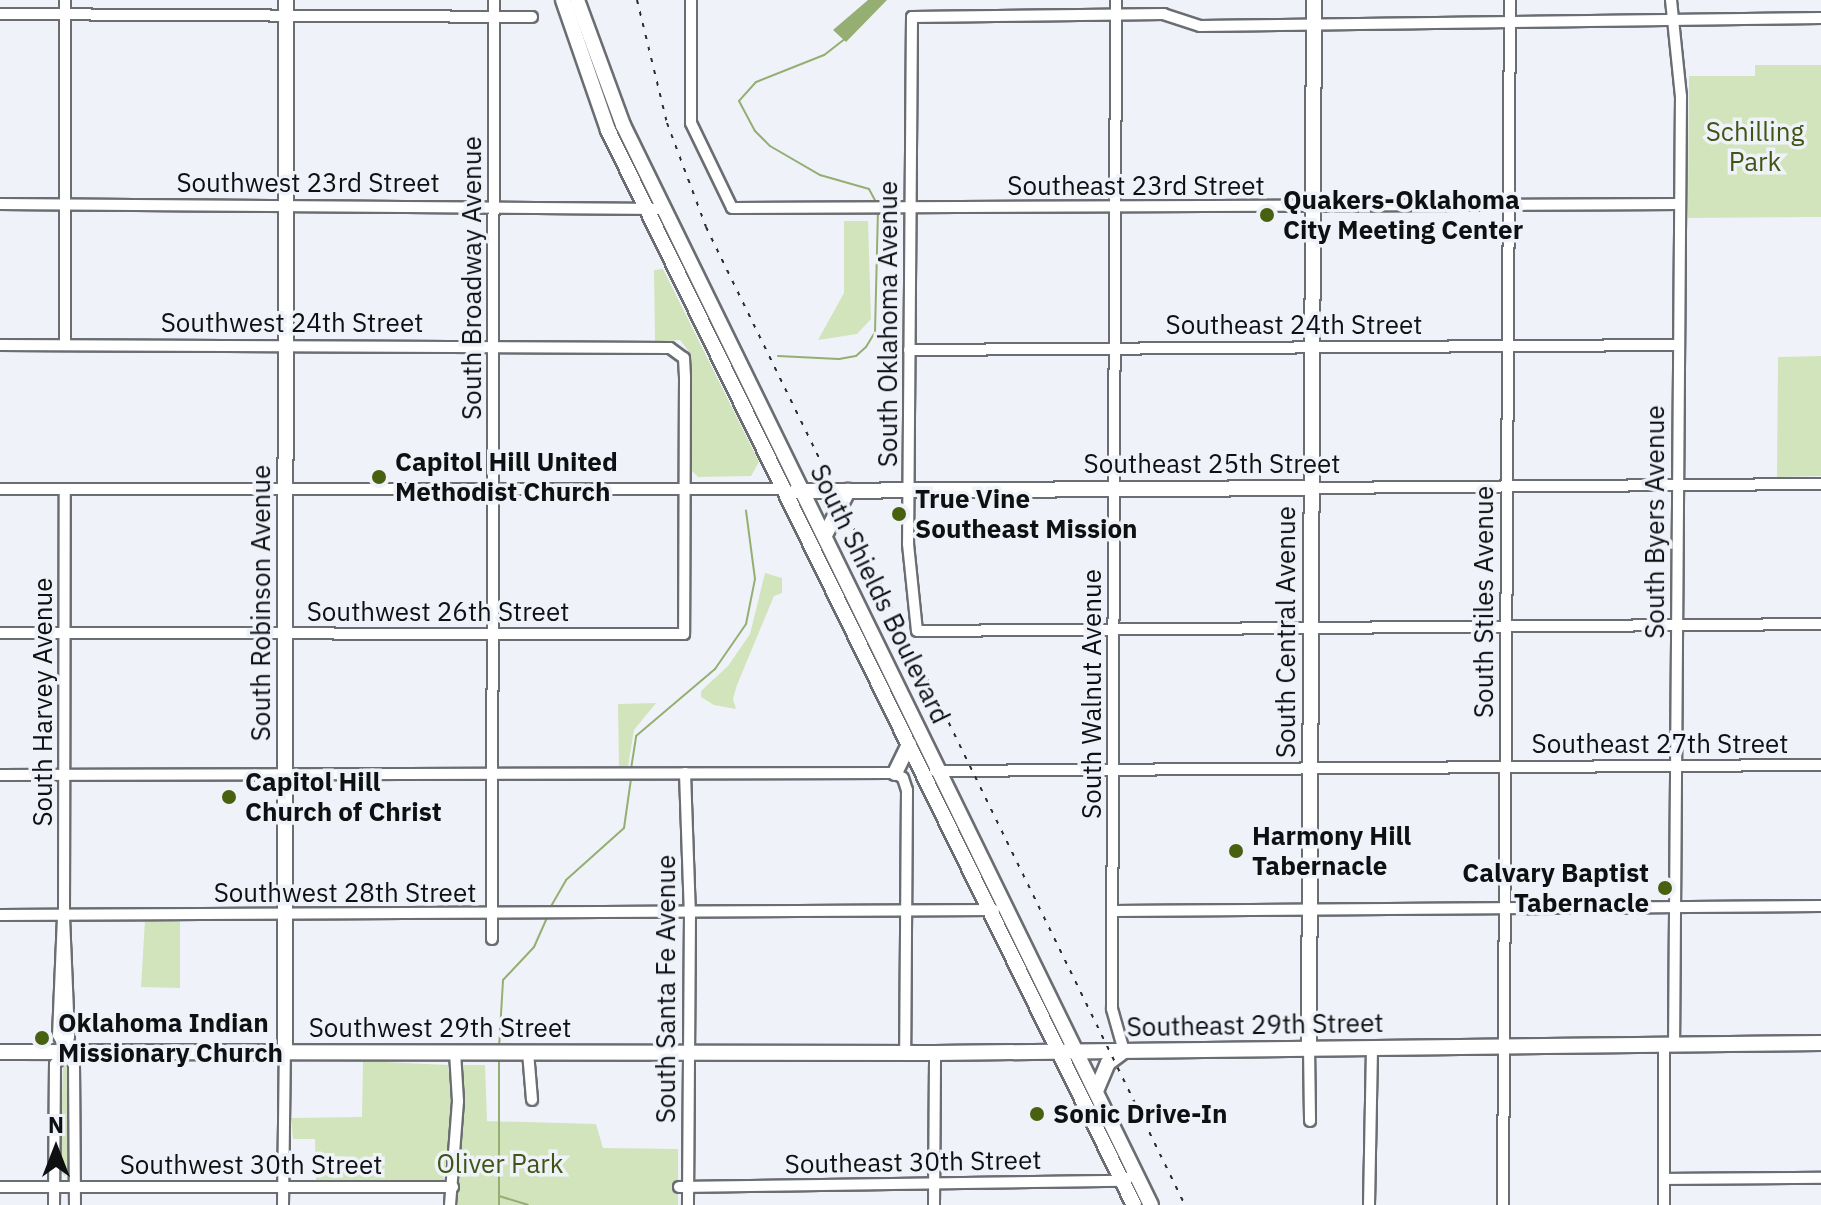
<!DOCTYPE html>
<html>
<head>
<meta charset="utf-8">
<style>
  body { margin:0 }
  #map { position:relative; width:1821px; height:1205px; overflow:hidden; background:#eff3f9; font-family:"IBM Plex Sans",sans-serif }
  div>[style] { position:absolute }
  [style*='--x'] { left:calc(var(--x)*1px); top:calc(var(--y)*1px); width:calc(var(--w)*1px); rotate:calc(var(--a)*1deg) }
  .green>* { inset:0; background:#d2e4bb }
  .water>* { inset:0; background:#95ae72 }
  .stream>* { height:2px; margin:-1px; padding:0 1px; transform-origin:1px; border-radius:1px; background:#95ae72 }
  .roads { filter:drop-shadow(2px 0 #6a6d72) drop-shadow(-2px 0 #6a6d72) drop-shadow(0 2px #6a6d72) drop-shadow(0 -2px #6a6d72) }
  .minor>* { height:10px; margin:-5px; padding:0 5px; transform-origin:5px; border-radius:5px; background:#fff }
  .major>* { height:14px; margin:-7px; padding:0 7px; transform-origin:7px; border-radius:7px; background:#fff }
  .rail>* { height:2px; margin-top:-1px; transform-origin:0; background:repeating-linear-gradient(90deg,#292b2d 0 4px,transparent 0 12px) }
  .dots>* { width:22px; height:22px; translate:-50% -50%; box-sizing:border-box; border:4px solid #eff3f9; border-radius:50% }
  span { translate:-50% -50%; white-space:nowrap; text-align:center; line-height:1.15; -webkit-text-stroke:7px #eff3f9; paint-order:stroke }
  .park-label { font-size:26px; color:#3f5514 }
  .street-label { font-size:26px; color:#0e1012 }
  .poi-label { font-size:26px; color:#0e1012; font-weight:700 }
  .left { translate:0 -50%; text-align:left }
  .right { translate:-100% -50%; text-align:right }
  .north { position:absolute; left:16px; top:1109px; width:80px; height:80px; -webkit-text-stroke:6px #eff3f9; paint-order:stroke; rotate:0deg; font-size:22px; font-weight:700; line-height:32px; text-align:center; color:#0e1012 }
  .north::after { content:''; display:block; margin:auto; width:28px; height:36px; background:#0e1012; clip-path:polygon(50% 0,100% 100%,50% 72%,0 100%) }
</style>
</head>
<body>
<div id="map">
  <div class="green">
    <div style="clip-path:polygon(1755px 65px,1821px 65px,1821px 217px,1688px 218px,1689px 76px,1755px 76px)"></div>
    <div style="clip-path:polygon(844px 221px,868px 221px,871px 319px,857px 334px,818px 340px,844px 293px)"></div>
    <div style="clip-path:polygon(663px 269px,759px 462px,751px 476px,698px 477px,690px 469px,690px 353px,680px 340px,655px 342px,654px 270px)"></div>
    <div style="clip-path:polygon(1821px 356px,1821px 476px,1777px 477px,1778px 357px)"></div>
    <div style="clip-path:polygon(765px 573px,782px 578px,782px 593px,774px 596px,737px 685px,733px 699px,736px 709px,714px 705px,701px 697px,701px 691px,728px 666px,750px 634px)"></div>
    <div style="clip-path:polygon(656px 703px,634px 730px,628px 766px,619px 766px,618px 704px)"></div>
    <div style="clip-path:polygon(145px 920px,180px 920px,180px 988px,141px 987px)"></div>
    <div style="clip-path:polygon(363px 1061px,448px 1065px,452px 1098px,444px 1180px,316px 1182px,315px 1139px,293px 1139px,291px 1118px,362px 1117px)"></div>
    <div style="clip-path:polygon(63px 1065px,69px 1068px,70px 1172px,65px 1176px,60px 1172px)"></div>
    <div style="clip-path:polygon(463px 1065px,485px 1065px,487px 1121px,596px 1124px,603px 1148px,678px 1149px,678px 1205px,456px 1205px)"></div>
  </div>
  <div class="water">
    <div style="clip-path:polygon(868px 0,887px 0,846px 42px,833px 30px)"></div>
  </div>
  <div class="stream">
    <div style="--x:846;--y:38;--w:28;--a:142"></div>
    <div style="--x:824;--y:55;--w:73;--a:158.3"></div>
    <div style="--x:756;--y:82;--w:25;--a:132"></div>
    <div style="--x:739;--y:101;--w:34;--a:62"></div>
    <div style="--x:755;--y:131;--w:21;--a:45"></div>
    <div style="--x:770;--y:146;--w:58;--a:30.1"></div>
    <div style="--x:820;--y:175;--w:51;--a:15.9"></div>
    <div style="--x:869;--y:189;--w:17;--a:62"></div>
    <div style="--x:778;--y:356;--w:61;--a:2.8"></div>
    <div style="--x:839;--y:359;--w:17;--a:-10"></div>
    <div style="--x:856;--y:356;--w:13;--a:-42"></div>
    <div style="--x:866;--y:347;--w:17;--a:-59"></div>
    <div style="--x:875;--y:332;--w:121;--a:-88.6"></div>
    <div style="--x:631;--y:769;--w:33;--a:-81"></div>
    <div style="--x:636;--y:736;--w:104;--a:-40.3"></div>
    <div style="--x:715;--y:669;--w:55;--a:-55.4"></div>
    <div style="--x:746;--y:624;--w:46;--a:-78.7"></div>
    <div style="--x:755;--y:579;--w:69;--a:-97.5"></div>
    <div style="--x:550;--y:908;--w:32;--a:-60"></div>
    <div style="--x:566;--y:880;--w:78;--a:-41.9"></div>
    <div style="--x:624;--y:828;--w:49;--a:-81.9"></div>
    <div style="--x:499;--y:1048;--w:68;--a:-86.6"></div>
    <div style="--x:503;--y:980;--w:45;--a:-46.8"></div>
    <div style="--x:534;--y:947;--w:32;--a:-66"></div>
    <div style="--x:499;--y:1196;--w:30;--a:17"></div>
    <div style="--x:499;--y:1205;--w:147;--a:-90"></div>
  </div>
  <div class="roads">
    <div class="minor">
      <div style="--x:65;--y:0;--w:345;--a:90"></div>
      <div style="--x:691;--y:0;--w:123;--a:90"></div>
      <div style="--x:691;--y:123;--w:94;--a:64.2"></div>
      <div style="--x:732;--y:208;--w:948;--a:-0.24"></div>
      <div style="--x:1116;--y:0;--w:1009;--a:90.23"></div>
      <div style="--x:1112;--y:1009;--w:44;--a:74.1"></div>
      <div style="--x:1671;--y:0;--w:97;--a:84.1"></div>
      <div style="--x:1681;--y:96;--w:949;--a:90.42"></div>
      <div style="--x:0;--y:14;--w:532;--a:0.32"></div>
      <div style="--x:1821;--y:18;--w:621;--a:179.26"></div>
      <div style="--x:1200;--y:26;--w:38;--a:-162"></div>
      <div style="--x:1164;--y:14;--w:252;--a:179.3"></div>
      <div style="--x:912;--y:17;--w:527;--a:90.43"></div>
      <div style="--x:908;--y:544;--w:87;--a:84.1"></div>
      <div style="--x:917;--y:631;--w:904;--a:-0.44"></div>
      <div style="--x:0;--y:204;--w:664;--a:0.43"></div>
      <div style="--x:0;--y:345;--w:670;--a:0.26"></div>
      <div style="--x:670;--y:348;--w:17;--a:36"></div>
      <div style="--x:684;--y:358;--w:19;--a:87"></div>
      <div style="--x:685;--y:377;--w:257;--a:90.2"></div>
      <div style="--x:684;--y:634;--w:684;--a:-179.92"></div>
      <div style="--x:909;--y:350;--w:770;--a:-0.37"></div>
      <div style="--x:1311;--y:488;--w:510;--a:-0.45"></div>
      <div style="--x:0;--y:489;--w:784;--a:0"></div>
      <div style="--x:935;--y:771;--w:886;--a:-0.39"></div>
      <div style="--x:685;--y:773;--w:141;--a:88"></div>
      <div style="--x:690;--y:914;--w:291;--a:90.4"></div>
      <div style="--x:0;--y:775;--w:895;--a:-0.13"></div>
      <div style="--x:895;--y:773;--w:9;--a:32"></div>
      <div style="--x:903;--y:778;--w:13;--a:72"></div>
      <div style="--x:907;--y:790;--w:263;--a:90.4"></div>
      <div style="--x:1113;--y:911;--w:708;--a:-0.4"></div>
      <div style="--x:0;--y:915;--w:994;--a:-0.29"></div>
      <div style="--x:63;--y:917;--w:118;--a:92.4"></div>
      <div style="--x:58;--y:1035;--w:33;--a:61"></div>
      <div style="--x:74;--y:1064;--w:141;--a:89.6"></div>
      <div style="--x:492;--y:939;--w:939;--a:-89.88"></div>
      <div style="--x:1664;--y:1045;--w:160;--a:90"></div>
      <div style="--x:1309;--y:1047;--w:74;--a:89.2"></div>
      <div style="--x:528;--y:1052;--w:48;--a:85.2"></div>
      <div style="--x:1664;--y:1179;--w:157;--a:-0.4"></div>
      <div style="--x:0;--y:1187;--w:453;--a:0"></div>
      <div style="--x:679;--y:1187;--w:444;--a:-0.8"></div>
      <div style="--x:1123;--y:1181;--w:15;--a:-32"></div>
      <div style="--x:54;--y:1205;--w:141;--a:-89.6"></div>
      <div style="--x:55;--y:1064;--w:16;--a:-47"></div>
      <div style="--x:66;--y:1052;--w:16;--a:-79"></div>
      <div style="--x:69;--y:1036;--w:121;--a:-92.4"></div>
      <div style="--x:64;--y:915;--w:426;--a:-89.9"></div>
      <div style="--x:283;--y:1205;--w:153;--a:-89.3"></div>
      <div style="--x:450;--y:1205;--w:104;--a:-85.6"></div>
      <div style="--x:458;--y:1101;--w:49;--a:-93.5"></div>
      <div style="--x:934;--y:1205;--w:152;--a:-89.6"></div>
      <div style="--x:1369;--y:1205;--w:158;--a:-88.9"></div>
      <div style="--x:1503;--y:1205;--w:1205;--a:-89.67"></div>
    </div>
    <div class="major">
      <div style="--x:563;--y:0;--w:138;--a:70.9"></div>
      <div style="--x:608;--y:130;--w:1197;--a:63.93"></div>
      <div style="--x:577;--y:0;--w:133;--a:69.8"></div>
      <div style="--x:623;--y:125;--w:1202;--a:63.95"></div>
      <div style="--x:796;--y:491;--w:515;--a:-0.33"></div>
      <div style="--x:825;--y:535;--w:50;--a:-62.4"></div>
      <div style="--x:895;--y:773;--w:32;--a:-64"></div>
      <div style="--x:1309;--y:1047;--w:1047;--a:-89.73"></div>
      <div style="--x:0;--y:1052;--w:935;--a:0.06"></div>
      <div style="--x:935;--y:1053;--w:886;--a:-0.65"></div>
      <div style="--x:285;--y:1052;--w:1052;--a:-89.95"></div>
      <div style="--x:1096;--y:1091;--w:30;--a:-67"></div>
      <div style="--x:1108;--y:1063;--w:20;--a:-37"></div>
    </div>
  </div>
  <div class="rail">
    <div style="--x:637;--y:0;--w:127;--a:76.3"></div>
    <div style="--x:667;--y:123;--w:111;--a:69.4"></div>
    <div style="--x:706;--y:227;--w:1089;--a:63.91"></div>
  </div>
  <div class="dots">
    <div style="left:1267px;top:215px;background:#476110"></div>
    <div style="left:379px;top:477px;background:#476110"></div>
    <div style="left:899px;top:514px;background:#476110"></div>
    <div style="left:229px;top:797px;background:#476110"></div>
    <div style="left:1236px;top:851px;background:#476110"></div>
    <div style="left:1665px;top:888px;background:#476110"></div>
    <div style="left:42px;top:1038px;background:#476110"></div>
    <div style="left:1037px;top:1114px;background:#476110"></div>
  </div>
  <div class="park-label">
    <span style="left:1755px;top:147px">Schilling<br>Park</span>
    <span style="left:500px;top:1164px">Oliver Park</span>
  </div>
  <div class="street-label">
    <span style="left:308px;top:183px">Southwest 23rd Street</span>
    <span style="left:1136px;top:186px">Southeast 23rd Street</span>
    <span style="left:472px;top:278px;rotate:-90deg">South Broadway Avenue</span>
    <span style="left:292px;top:323px">Southwest 24th Street</span>
    <span style="left:888px;top:324px;rotate:-90deg">South Oklahoma Avenue</span>
    <span style="left:1294px;top:325px">Southeast 24th Street</span>
    <span style="left:1212px;top:464px">Southeast 25th Street</span>
    <span style="left:1655px;top:522px;rotate:-90deg">South Byers Avenue</span>
    <span style="left:880px;top:594px;rotate:64deg">South Shields Boulevard</span>
    <span style="left:1484px;top:602px;rotate:-90deg">South Stiles Avenue</span>
    <span style="left:261px;top:603px;rotate:-90deg">South Robinson Avenue</span>
    <span style="left:438px;top:612px">Southwest 26th Street</span>
    <span style="left:1286px;top:632px;rotate:-90deg">South Central Avenue</span>
    <span style="left:1092px;top:694px;rotate:-90deg">South Walnut Avenue</span>
    <span style="left:43px;top:702px;rotate:-90deg">South Harvey Avenue</span>
    <span style="left:1660px;top:744px">Southeast 27th Street</span>
    <span style="left:345px;top:893px">Southwest 28th Street</span>
    <span style="left:666px;top:989px;rotate:-90deg">South Santa Fe Avenue</span>
    <span style="left:1255px;top:1025px;rotate:-1deg">Southeast 29th Street</span>
    <span style="left:440px;top:1028px">Southwest 29th Street</span>
    <span style="left:913px;top:1162px;rotate:-1deg">Southeast 30th Street</span>
    <span style="left:251px;top:1165px">Southwest 30th Street</span>
  </div>
  <div class="poi-label">
    <span class="left" style="left:1283px;top:215px">Quakers-Oklahoma<br>City Meeting Center</span>
    <span class="left" style="left:395px;top:477px">Capitol Hill United<br>Methodist Church</span>
    <span class="left" style="left:915px;top:514px">True Vine<br>Southeast Mission</span>
    <span class="left" style="left:245px;top:797px">Capitol Hill<br>Church of Christ</span>
    <span class="left" style="left:1252px;top:851px">Harmony Hill<br>Tabernacle</span>
    <span class="right" style="left:1649px;top:888px">Calvary Baptist<br>Tabernacle</span>
    <span class="left" style="left:58px;top:1038px">Oklahoma Indian<br>Missionary Church</span>
    <span class="left" style="left:1053px;top:1114px">Sonic Drive-In</span>
  </div>
  <div class="north">N</div>
</div>
</body>
</html>
